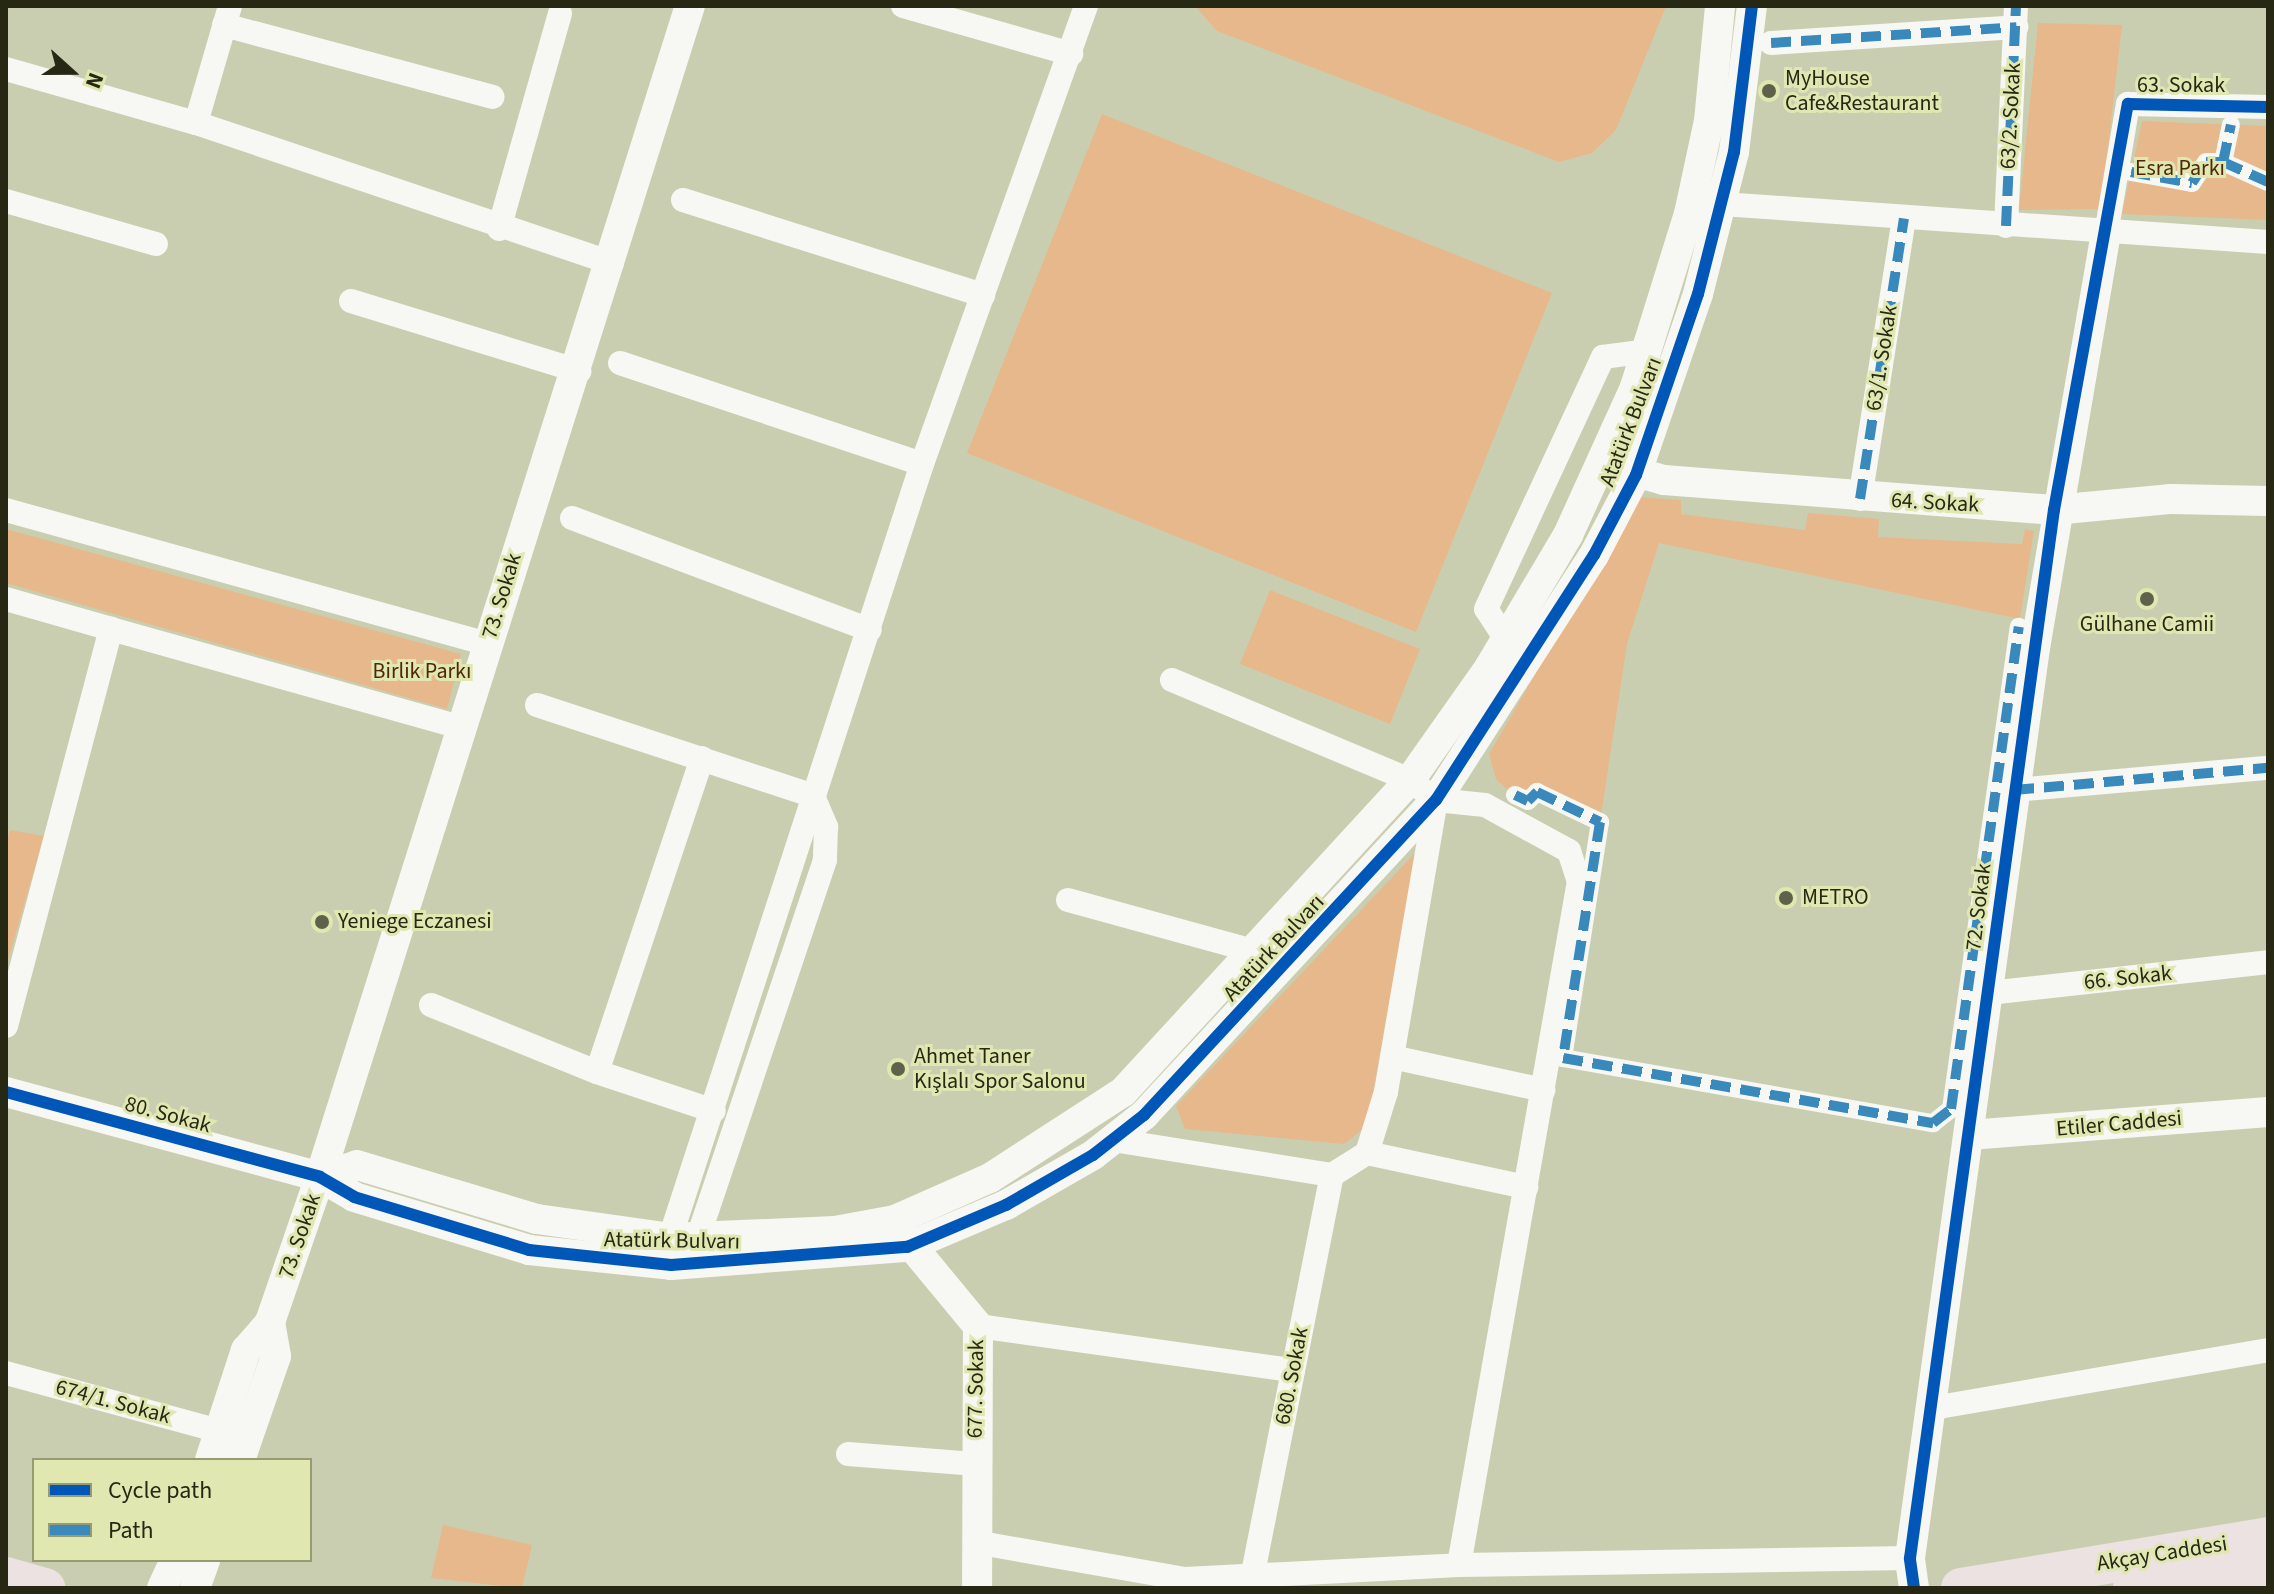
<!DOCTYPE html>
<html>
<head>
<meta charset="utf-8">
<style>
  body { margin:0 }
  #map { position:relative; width:2274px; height:1594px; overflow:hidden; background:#caceb1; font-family:"Source Sans 3",sans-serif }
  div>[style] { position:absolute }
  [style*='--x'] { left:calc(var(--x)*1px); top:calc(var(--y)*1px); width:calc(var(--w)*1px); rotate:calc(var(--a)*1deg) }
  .green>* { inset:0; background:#e7b88b }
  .pedestrian>* { height:18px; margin:-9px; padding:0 9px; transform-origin:9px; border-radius:9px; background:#f7f8f3 }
  .minor>* { height:24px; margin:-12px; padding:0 12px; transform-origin:12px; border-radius:12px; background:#f7f8f3 }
  .tertiary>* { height:30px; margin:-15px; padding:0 15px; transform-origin:15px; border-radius:15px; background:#f7f8f3 }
  .trunk>* { height:40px; margin:-20px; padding:0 20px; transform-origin:20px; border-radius:20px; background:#ece2e2 }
  .quiet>* { height:10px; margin-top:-5px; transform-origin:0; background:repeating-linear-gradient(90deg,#3989bd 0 20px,transparent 0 30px) }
  .cycleway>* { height:12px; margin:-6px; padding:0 6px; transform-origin:6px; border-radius:6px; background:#0057b8 }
  .dots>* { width:22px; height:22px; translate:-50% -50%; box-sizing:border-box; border:4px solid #e0e7b1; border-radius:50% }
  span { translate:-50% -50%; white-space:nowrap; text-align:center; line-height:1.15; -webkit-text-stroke:6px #e0e7b1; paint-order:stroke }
  .poi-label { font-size:22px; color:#262814 }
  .left { translate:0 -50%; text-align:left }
  .street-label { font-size:22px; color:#262814 }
  .park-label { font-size:22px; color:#4e2709 }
  .frame { position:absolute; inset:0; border:8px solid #262814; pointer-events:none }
  .legend { position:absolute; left:32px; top:1458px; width:280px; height:104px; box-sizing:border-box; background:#e0e7b1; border:2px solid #969b72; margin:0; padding:10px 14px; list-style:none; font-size:24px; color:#262814 }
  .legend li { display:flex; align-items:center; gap:16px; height:40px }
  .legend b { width:40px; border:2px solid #969b72 }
  .north { position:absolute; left:32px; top:32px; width:80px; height:80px; -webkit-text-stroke:6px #e0e7b1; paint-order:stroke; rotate:111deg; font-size:22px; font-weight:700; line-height:32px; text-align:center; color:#262814 }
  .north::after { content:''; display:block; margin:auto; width:28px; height:36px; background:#262814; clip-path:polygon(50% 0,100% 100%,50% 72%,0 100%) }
</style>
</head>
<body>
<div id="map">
  <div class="green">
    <div style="clip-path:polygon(1195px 6px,1194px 6px,1666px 6px,1616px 130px,1592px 153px,1559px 162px,1217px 31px)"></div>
    <div style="clip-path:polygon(2038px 23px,2122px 25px,2101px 209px,2019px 210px)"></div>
    <div style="clip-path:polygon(1102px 114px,1552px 293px,1416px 632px,967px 453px)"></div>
    <div style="clip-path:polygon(2142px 121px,2268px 126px,2268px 220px,2122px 214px)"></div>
    <div style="clip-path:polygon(1638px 497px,1681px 500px,1681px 514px,1805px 530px,1808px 513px,1879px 519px,1878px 537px,2022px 544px,2025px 529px,2034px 531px,2020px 619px,1659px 543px,1627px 644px,1600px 822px,1510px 792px,1496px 779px,1489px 754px)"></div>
    <div style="clip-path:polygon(6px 529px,461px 654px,447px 709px,6px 583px)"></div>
    <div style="clip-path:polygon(1270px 590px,1420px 649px,1390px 724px,1240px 664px)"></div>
    <div style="clip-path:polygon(10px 830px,44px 836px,6px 967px,6px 844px)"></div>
    <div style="clip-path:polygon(1416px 852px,1367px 1126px,1344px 1144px,1185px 1129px,1176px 1106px)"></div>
    <div style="clip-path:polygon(443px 1525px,532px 1545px,522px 1588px,431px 1578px)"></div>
  </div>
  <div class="pedestrian">
    <div style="--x:2223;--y:162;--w:49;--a:24"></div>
    <div style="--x:2131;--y:172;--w:62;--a:10.2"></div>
    <div style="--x:2192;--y:183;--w:25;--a:-56"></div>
    <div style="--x:2206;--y:162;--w:17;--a:0"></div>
    <div style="--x:2223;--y:162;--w:38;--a:-78"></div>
    <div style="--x:1515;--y:795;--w:14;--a:25"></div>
    <div style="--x:1528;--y:801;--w:13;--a:-45"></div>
    <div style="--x:1537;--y:792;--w:70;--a:25.5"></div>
    <div style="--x:1600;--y:822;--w:239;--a:98.9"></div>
    <div style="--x:1563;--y:1058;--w:376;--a:10"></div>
    <div style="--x:1933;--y:1123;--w:23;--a:-38"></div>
    <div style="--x:1951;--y:1109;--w:487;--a:-82"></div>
  </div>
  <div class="minor">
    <div style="--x:903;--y:6;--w:175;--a:15.9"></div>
    <div style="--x:224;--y:25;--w:278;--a:15"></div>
    <div style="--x:1771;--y:43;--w:246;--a:-3.7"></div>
    <div style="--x:6;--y:69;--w:198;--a:15.9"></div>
    <div style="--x:196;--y:123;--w:122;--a:-73.8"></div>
    <div style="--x:196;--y:123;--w:439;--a:18.6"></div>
    <div style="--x:683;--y:200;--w:315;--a:17.6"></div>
    <div style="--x:6;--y:201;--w:156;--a:16"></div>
    <div style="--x:1722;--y:204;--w:547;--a:3.98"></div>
    <div style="--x:2006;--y:226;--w:220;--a:-87.4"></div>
    <div style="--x:499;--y:229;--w:224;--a:-74.2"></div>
    <div style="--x:2106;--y:234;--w:132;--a:-80.4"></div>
    <div style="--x:2128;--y:104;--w:140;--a:1.2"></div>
    <div style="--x:351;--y:301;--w:239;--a:17.1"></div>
    <div style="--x:620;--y:363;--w:318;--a:18.5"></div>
    <div style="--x:1860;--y:499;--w:284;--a:-81.1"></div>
    <div style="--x:6;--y:510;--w:500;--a:15.54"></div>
    <div style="--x:572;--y:518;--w:318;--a:20.6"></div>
    <div style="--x:6;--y:599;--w:109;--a:15.9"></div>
    <div style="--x:1507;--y:641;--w:38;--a:-123"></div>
    <div style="--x:1486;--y:609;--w:278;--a:-65.1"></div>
    <div style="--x:1603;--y:357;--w:44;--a:-7.8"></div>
    <div style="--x:1172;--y:680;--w:258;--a:22.8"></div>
    <div style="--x:1410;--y:780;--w:33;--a:38"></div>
    <div style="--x:1436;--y:800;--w:49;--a:5.8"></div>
    <div style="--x:1485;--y:805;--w:96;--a:28.7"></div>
    <div style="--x:1569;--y:851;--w:32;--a:72"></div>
    <div style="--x:1579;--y:881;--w:694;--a:99.95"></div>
    <div style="--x:537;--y:705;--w:291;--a:18.2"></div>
    <div style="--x:813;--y:796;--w:34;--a:67"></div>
    <div style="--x:826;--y:827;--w:33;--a:92"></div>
    <div style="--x:825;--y:860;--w:399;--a:108.6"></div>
    <div style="--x:2014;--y:790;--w:255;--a:-5"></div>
    <div style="--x:1068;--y:900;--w:196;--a:15.4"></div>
    <div style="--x:1989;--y:993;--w:281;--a:-6.3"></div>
    <div style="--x:431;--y:1005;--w:179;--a:22"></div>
    <div style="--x:597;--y:1072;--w:331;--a:-71.5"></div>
    <div style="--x:6;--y:1026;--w:411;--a:-75.2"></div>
    <div style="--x:111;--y:629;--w:367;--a:15.7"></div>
    <div style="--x:1392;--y:1057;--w:155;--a:12.3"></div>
    <div style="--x:597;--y:1072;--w:123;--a:18.4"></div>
    <div style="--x:1113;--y:1140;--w:222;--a:9.1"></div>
    <div style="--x:1332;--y:1175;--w:41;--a:-32.2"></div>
    <div style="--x:1367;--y:1153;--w:64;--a:-72.7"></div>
    <div style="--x:1386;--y:1092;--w:296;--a:-80.3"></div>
    <div style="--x:1367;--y:1153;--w:163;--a:12.1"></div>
    <div style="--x:670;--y:1238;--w:814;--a:-71.97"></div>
    <div style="--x:922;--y:464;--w:486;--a:-70.3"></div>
    <div style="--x:978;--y:1326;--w:318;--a:8"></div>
    <div style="--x:6;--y:1373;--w:222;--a:15.2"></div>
    <div style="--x:1933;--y:1408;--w:340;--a:-9.8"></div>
    <div style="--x:848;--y:1454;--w:126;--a:4.5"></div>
    <div style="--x:975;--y:1542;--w:213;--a:10"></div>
    <div style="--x:1185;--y:1579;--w:274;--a:-2.9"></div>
    <div style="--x:1459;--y:1565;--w:451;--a:-0.9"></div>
    <div style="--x:1252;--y:1578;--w:411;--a:-78.8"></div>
  </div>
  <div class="tertiary">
    <div style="--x:1618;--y:467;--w:48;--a:15.8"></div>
    <div style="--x:1664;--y:480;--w:391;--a:4.4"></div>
    <div style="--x:2054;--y:510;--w:118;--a:-5.4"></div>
    <div style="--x:2171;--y:499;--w:97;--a:1.2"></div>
    <div style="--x:6;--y:1092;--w:325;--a:15.1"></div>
    <div style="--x:320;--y:1177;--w:39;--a:30"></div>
    <div style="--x:354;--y:1197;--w:183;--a:16.8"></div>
    <div style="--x:529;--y:1250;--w:143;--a:6"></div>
    <div style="--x:671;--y:1265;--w:237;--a:-4.4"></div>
    <div style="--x:907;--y:1247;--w:108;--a:-23"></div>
    <div style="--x:1006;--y:1205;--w:100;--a:-29.9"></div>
    <div style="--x:1093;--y:1155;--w:65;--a:-38.1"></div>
    <div style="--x:1144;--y:1115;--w:430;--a:-47.2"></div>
    <div style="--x:1436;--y:800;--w:292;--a:-57.2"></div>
    <div style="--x:1594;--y:555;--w:90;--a:-62.3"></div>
    <div style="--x:1636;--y:475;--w:191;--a:-71.1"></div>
    <div style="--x:1698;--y:294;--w:146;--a:-75.8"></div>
    <div style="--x:1734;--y:152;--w:147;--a:-83"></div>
    <div style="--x:1969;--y:1135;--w:300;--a:-4.4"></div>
    <div style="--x:321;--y:1177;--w:38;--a:-18"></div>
    <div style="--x:357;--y:1165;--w:188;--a:16.7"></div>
    <div style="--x:537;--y:1219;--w:134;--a:8.1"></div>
    <div style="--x:670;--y:1238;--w:165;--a:-2.4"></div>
    <div style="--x:835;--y:1231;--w:61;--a:-10.4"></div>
    <div style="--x:895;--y:1220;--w:104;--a:-23.9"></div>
    <div style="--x:990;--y:1178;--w:158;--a:-32.9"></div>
    <div style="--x:1123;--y:1092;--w:424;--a:-47.4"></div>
    <div style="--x:1410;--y:780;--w:137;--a:-54.8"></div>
    <div style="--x:1489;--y:668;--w:155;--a:-59.3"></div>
    <div style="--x:1568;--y:535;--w:162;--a:-65.6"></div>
    <div style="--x:1635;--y:387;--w:181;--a:-72.7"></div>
    <div style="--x:1689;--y:214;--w:95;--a:-77.9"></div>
    <div style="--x:1709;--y:121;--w:116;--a:-84.5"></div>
    <div style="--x:901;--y:1233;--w:121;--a:50.4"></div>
    <div style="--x:978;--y:1326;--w:262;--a:90.2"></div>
    <div style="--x:210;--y:1460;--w:116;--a:-71.9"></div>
    <div style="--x:246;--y:1350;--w:37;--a:-49"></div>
    <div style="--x:270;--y:1322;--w:153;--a:-71"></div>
    <div style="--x:320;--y:1177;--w:1228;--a:-72.47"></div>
    <div style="--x:240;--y:1460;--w:110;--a:-70.9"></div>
    <div style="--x:276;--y:1356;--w:35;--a:-100"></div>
    <div style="--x:162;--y:1588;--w:31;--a:-65"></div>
    <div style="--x:195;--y:1588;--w:30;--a:-70"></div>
    <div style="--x:1914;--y:1588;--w:30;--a:-98"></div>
    <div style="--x:1910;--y:1558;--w:919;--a:-82.18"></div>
    <div style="--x:2035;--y:648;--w:420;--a:-80.3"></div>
  </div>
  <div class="trunk">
    <div style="--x:6;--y:1577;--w:41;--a:15.8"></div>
    <div style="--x:1961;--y:1588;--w:311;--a:-9.4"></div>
    <div style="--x:2133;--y:1588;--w:136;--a:-6.8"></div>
  </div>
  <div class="quiet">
    <div style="--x:1771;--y:43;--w:246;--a:-3.7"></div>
    <div style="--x:2223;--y:162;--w:49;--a:24"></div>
    <div style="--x:2131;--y:172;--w:62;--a:10.2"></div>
    <div style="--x:2192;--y:183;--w:25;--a:-56"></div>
    <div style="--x:2206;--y:162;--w:17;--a:0"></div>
    <div style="--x:2223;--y:162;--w:38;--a:-78"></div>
    <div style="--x:2006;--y:226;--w:220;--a:-87.4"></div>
    <div style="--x:1860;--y:499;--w:284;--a:-81.1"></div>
    <div style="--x:2014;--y:790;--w:255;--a:-5"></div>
    <div style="--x:1515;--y:795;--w:14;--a:25"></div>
    <div style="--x:1528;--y:801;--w:13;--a:-45"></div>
    <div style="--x:1537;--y:792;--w:70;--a:25.5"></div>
    <div style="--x:1600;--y:822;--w:239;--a:98.9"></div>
    <div style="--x:1563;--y:1058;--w:376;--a:10"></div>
    <div style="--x:1933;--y:1123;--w:23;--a:-38"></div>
    <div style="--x:1951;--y:1109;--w:487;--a:-82"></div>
  </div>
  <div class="cycleway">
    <div style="--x:6;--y:1092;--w:325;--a:15.1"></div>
    <div style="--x:320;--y:1177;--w:39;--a:30"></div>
    <div style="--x:354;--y:1197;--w:183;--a:16.8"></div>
    <div style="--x:529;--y:1250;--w:143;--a:6"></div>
    <div style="--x:671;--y:1265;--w:237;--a:-4.4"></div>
    <div style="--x:907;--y:1247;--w:108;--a:-23"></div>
    <div style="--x:1006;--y:1205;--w:100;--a:-29.9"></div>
    <div style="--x:1093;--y:1155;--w:65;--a:-38.1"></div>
    <div style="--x:1144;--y:1115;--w:430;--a:-47.2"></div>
    <div style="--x:1436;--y:800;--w:292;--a:-57.2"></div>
    <div style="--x:1594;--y:555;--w:90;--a:-62.3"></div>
    <div style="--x:1636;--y:475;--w:191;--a:-71.1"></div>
    <div style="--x:1698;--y:294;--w:146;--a:-75.8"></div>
    <div style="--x:1734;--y:152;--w:147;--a:-83"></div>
    <div style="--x:1914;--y:1588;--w:30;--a:-98"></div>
    <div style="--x:1910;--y:1558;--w:1058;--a:-82.18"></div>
    <div style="--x:2054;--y:510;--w:413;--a:-79.7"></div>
    <div style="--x:2128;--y:104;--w:140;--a:1.2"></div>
  </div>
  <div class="dots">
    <div style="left:1769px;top:91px;background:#5f624b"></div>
    <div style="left:2147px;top:599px;background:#5f624b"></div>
    <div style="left:1786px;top:898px;background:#5f624b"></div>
    <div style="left:322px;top:922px;background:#5f624b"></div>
    <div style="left:898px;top:1069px;background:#5f624b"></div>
  </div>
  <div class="poi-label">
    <span class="left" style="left:1785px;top:91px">MyHouse<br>Cafe&amp;Restaurant</span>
    <span style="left:2147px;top:625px">Gülhane Camii</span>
    <span class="left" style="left:1802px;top:898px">METRO</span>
    <span class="left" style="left:338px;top:922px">Yeniege Eczanesi</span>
    <span class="left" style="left:914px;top:1069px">Ahmet Taner<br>Kışlalı Spor Salonu</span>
  </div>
  <div class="street-label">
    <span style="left:2181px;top:86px">63. Sokak</span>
    <span style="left:2011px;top:116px;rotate:-87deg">63/2. Sokak</span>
    <span style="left:1882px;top:358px;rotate:-81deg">63/1. Sokak</span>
    <span style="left:1631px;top:422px;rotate:-69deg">Atatürk Bulvarı</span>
    <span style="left:1935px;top:503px;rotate:3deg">64. Sokak</span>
    <span style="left:502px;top:596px;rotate:-73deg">73. Sokak</span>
    <span style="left:1979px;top:907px;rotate:-83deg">72. Sokak</span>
    <span style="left:1274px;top:948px;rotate:-47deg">Atatürk Bulvarı</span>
    <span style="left:2128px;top:978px;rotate:-6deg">66. Sokak</span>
    <span style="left:168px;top:1115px;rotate:15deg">80. Sokak</span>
    <span style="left:2119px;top:1124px;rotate:-5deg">Etiler Caddesi</span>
    <span style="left:300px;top:1236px;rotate:-71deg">73. Sokak</span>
    <span style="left:672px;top:1241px;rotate:1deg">Atatürk Bulvarı</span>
    <span style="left:1292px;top:1376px;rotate:-79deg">680. Sokak</span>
    <span style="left:976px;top:1389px;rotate:-89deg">677. Sokak</span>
    <span style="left:113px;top:1402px;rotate:15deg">674/1. Sokak</span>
    <span style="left:2162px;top:1554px;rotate:-9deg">Akçay Caddesi</span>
  </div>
  <div class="park-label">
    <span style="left:2180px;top:169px">Esra Parkı</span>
    <span style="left:422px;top:672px">Birlik Parkı</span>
  </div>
  <div class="frame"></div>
  <ul class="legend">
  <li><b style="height:10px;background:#0057b8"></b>Cycle path</li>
  <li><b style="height:10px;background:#3989bd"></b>Path</li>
  </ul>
  <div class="north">N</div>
</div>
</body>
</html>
